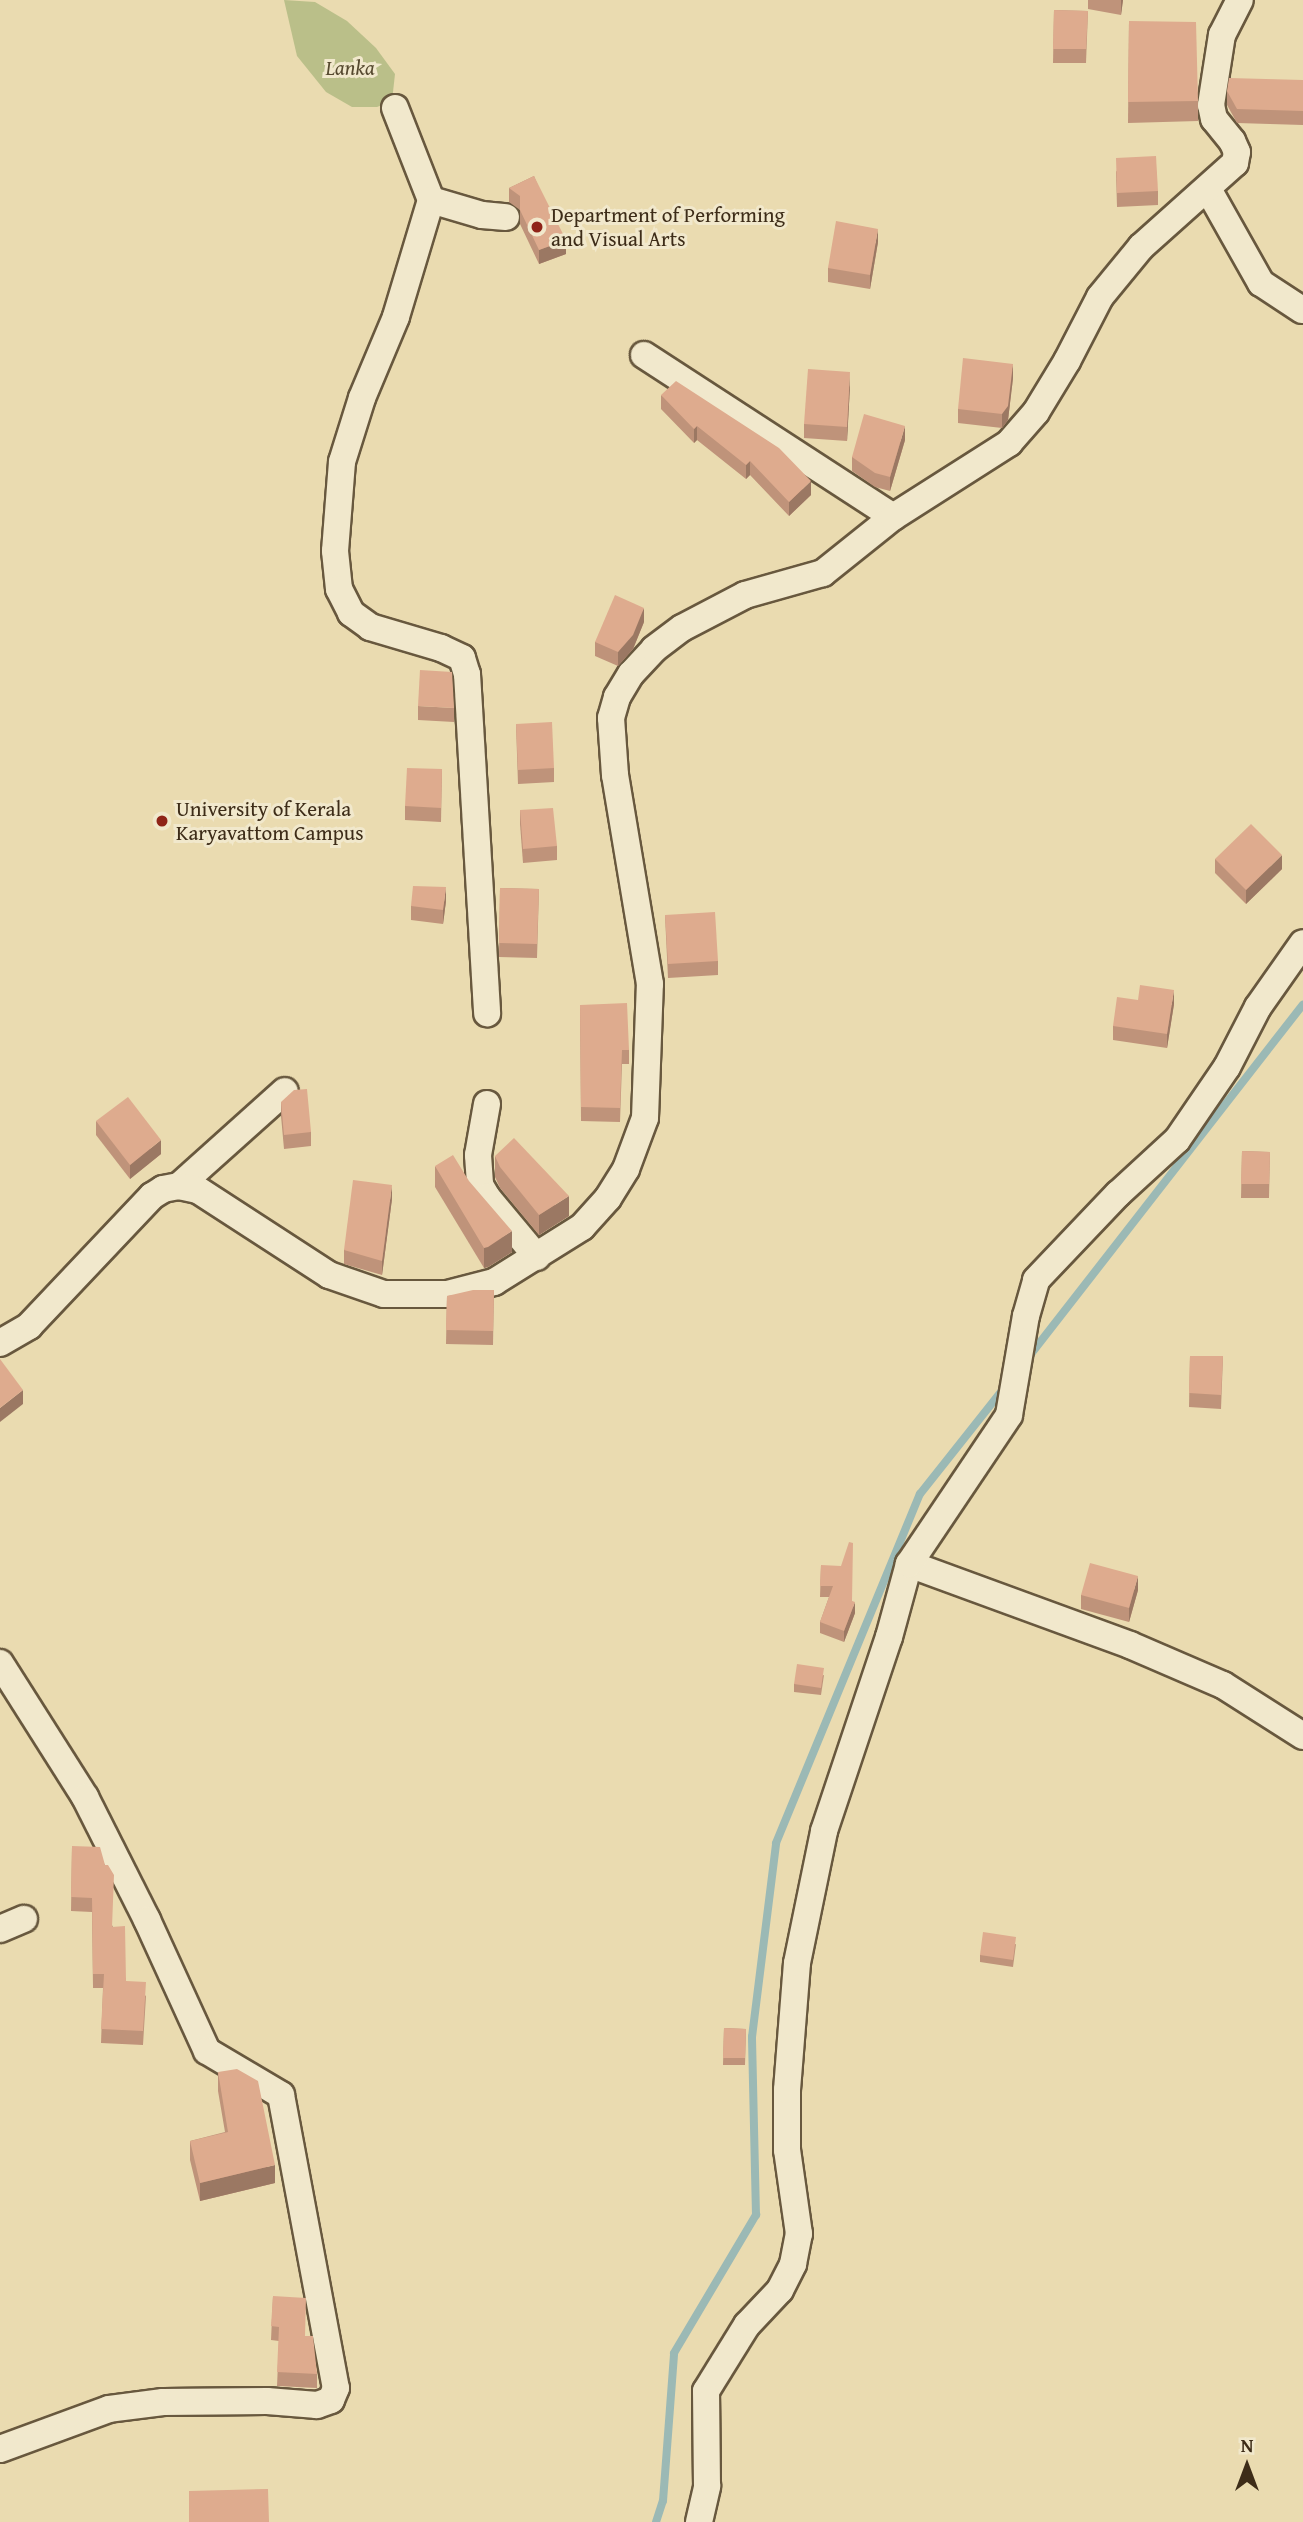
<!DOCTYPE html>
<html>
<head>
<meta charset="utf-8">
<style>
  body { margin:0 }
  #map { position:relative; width:1303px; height:2522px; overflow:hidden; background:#eadbb0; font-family:"Gentium Book Plus",serif }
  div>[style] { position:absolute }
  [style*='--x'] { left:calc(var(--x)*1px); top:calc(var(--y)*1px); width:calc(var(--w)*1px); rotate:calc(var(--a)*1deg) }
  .green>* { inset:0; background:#babf89 }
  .stream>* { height:8px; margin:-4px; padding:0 4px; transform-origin:4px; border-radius:4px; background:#9bb9b5 }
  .roads { filter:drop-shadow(2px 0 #68583e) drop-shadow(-2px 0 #68583e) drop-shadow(0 2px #68583e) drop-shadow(0 -2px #68583e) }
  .minor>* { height:26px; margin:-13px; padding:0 13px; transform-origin:13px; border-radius:13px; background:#f1e8cc }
  .wall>* { inset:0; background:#bf937a }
  .shaded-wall>* { inset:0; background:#9b7863 }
  .building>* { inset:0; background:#deab8e }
  .dots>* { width:19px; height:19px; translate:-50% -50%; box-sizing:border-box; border:4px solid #f1e8cc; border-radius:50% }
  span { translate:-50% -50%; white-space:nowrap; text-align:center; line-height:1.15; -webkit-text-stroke:6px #f1e8cc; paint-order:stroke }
  .park-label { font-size:21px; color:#56492f; font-style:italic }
  .poi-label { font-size:21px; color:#3d2c18 }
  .left { translate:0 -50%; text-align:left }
  .north { position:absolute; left:1212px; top:2431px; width:70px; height:70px; -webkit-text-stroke:5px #f1e8cc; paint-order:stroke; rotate:0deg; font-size:19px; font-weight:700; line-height:28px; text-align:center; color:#3d2c18 }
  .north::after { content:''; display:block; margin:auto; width:24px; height:32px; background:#3d2c18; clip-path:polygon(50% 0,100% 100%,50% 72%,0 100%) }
</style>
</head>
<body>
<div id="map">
  <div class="green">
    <div style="clip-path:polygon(284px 0,315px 2px,347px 21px,376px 48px,395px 74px,392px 101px,377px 107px,352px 107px,326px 92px,297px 56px)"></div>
  </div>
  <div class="stream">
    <div style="--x:1027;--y:1359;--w:449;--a:-52.1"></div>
    <div style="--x:656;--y:2522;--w:22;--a:-72"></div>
    <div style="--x:663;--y:2501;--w:148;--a:-85.7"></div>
    <div style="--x:674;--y:2353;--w:161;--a:-59.3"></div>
    <div style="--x:756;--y:2215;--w:178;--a:-91.3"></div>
    <div style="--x:752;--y:2037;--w:195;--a:-82.9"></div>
    <div style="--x:776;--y:1843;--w:378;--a:-67.6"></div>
    <div style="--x:920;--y:1494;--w:135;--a:-51.6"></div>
  </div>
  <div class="roads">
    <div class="minor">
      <div style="--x:395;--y:108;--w:99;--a:68.6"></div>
      <div style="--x:431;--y:200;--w:122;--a:106.7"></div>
      <div style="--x:396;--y:317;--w:88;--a:112.8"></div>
      <div style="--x:362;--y:398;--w:67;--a:107.4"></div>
      <div style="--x:342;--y:462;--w:89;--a:94.5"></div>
      <div style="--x:335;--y:551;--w:38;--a:84"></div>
      <div style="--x:339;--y:589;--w:27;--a:63"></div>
      <div style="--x:351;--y:613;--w:24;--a:36"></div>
      <div style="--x:370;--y:627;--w:74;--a:16.5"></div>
      <div style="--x:441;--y:648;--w:23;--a:25"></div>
      <div style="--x:462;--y:658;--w:17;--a:73"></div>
      <div style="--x:467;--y:674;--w:340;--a:86.6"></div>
      <div style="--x:1208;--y:189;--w:108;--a:60.6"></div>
      <div style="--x:1261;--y:283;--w:49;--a:33.4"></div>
      <div style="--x:431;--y:200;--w:53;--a:16.4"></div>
      <div style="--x:482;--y:215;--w:24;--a:5"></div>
      <div style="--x:644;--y:355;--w:297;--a:33"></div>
      <div style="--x:487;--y:1104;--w:52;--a:100"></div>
      <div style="--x:478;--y:1155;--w:30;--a:86"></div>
      <div style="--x:480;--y:1185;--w:14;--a:60"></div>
      <div style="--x:487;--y:1197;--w:78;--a:50.2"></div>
      <div style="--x:179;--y:1186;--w:142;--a:-41.9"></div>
      <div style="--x:0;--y:1343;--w:34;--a:-30"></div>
      <div style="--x:29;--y:1326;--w:179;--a:-46.6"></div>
      <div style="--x:152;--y:1196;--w:13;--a:-32"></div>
      <div style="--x:163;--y:1189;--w:16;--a:-11"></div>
      <div style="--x:179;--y:1186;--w:19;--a:12"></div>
      <div style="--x:198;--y:1190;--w:156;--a:33"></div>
      <div style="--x:329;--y:1275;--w:58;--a:19.1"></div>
      <div style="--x:384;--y:1294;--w:63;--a:0"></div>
      <div style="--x:447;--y:1294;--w:49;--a:-14.3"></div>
      <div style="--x:494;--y:1282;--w:104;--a:-32"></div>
      <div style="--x:582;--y:1227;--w:39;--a:-48"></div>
      <div style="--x:608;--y:1198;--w:34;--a:-58"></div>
      <div style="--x:626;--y:1169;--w:54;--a:-69.6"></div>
      <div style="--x:645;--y:1118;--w:134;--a:-87.9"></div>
      <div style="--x:650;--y:984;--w:212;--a:-99.5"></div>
      <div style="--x:615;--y:775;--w:57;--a:-94"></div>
      <div style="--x:611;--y:718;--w:22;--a:-74"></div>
      <div style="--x:617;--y:697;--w:27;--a:-59"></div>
      <div style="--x:631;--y:674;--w:34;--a:-47"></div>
      <div style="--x:654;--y:649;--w:35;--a:-37"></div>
      <div style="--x:682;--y:628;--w:71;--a:-27.6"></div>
      <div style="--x:745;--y:595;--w:81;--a:-15.8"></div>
      <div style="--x:823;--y:573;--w:90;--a:-38.7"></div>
      <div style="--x:893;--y:517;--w:138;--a:-32.5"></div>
      <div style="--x:1009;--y:443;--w:41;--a:-48.9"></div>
      <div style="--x:1036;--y:412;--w:60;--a:-58.7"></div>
      <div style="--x:1067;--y:361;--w:72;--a:-62.7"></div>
      <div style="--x:1100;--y:297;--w:65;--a:-50.6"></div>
      <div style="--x:1141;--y:247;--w:126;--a:-41.8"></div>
      <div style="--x:1235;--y:163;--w:11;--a:-80"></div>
      <div style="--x:1237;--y:152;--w:12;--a:-114"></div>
      <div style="--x:1232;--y:141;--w:28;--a:-129"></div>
      <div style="--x:1214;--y:119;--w:14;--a:-102"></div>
      <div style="--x:1211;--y:105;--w:71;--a:-81.1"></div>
      <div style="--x:1222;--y:35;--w:39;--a:-63"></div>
      <div style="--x:909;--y:1564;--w:235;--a:20.1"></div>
      <div style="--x:1130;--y:1645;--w:101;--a:23.3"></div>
      <div style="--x:1223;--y:1685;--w:95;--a:32.5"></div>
      <div style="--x:0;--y:1663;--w:159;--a:57.6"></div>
      <div style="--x:85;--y:1797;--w:138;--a:63.2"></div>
      <div style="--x:147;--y:1920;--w:144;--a:65.4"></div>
      <div style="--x:207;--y:2051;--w:86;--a:30.7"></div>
      <div style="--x:281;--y:2095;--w:298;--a:79.4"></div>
      <div style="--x:336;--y:2388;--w:13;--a:113"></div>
      <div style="--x:331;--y:2400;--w:15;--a:160"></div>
      <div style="--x:317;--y:2405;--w:50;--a:-175.4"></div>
      <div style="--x:267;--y:2401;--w:104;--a:179.4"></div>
      <div style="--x:163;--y:2402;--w:54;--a:172.6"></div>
      <div style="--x:109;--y:2409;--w:116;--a:159.8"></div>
      <div style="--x:0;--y:1929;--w:26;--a:-23"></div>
      <div style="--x:699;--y:2522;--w:37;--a:-77"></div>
      <div style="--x:707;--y:2486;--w:95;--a:-90.6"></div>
      <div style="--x:706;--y:2391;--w:78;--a:-58.2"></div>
      <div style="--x:747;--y:2325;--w:48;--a:-46.7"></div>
      <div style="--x:780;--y:2290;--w:29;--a:-63"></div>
      <div style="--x:793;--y:2264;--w:31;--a:-79"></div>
      <div style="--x:799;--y:2234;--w:85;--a:-98.1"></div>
      <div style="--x:787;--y:2150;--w:60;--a:-90"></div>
      <div style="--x:787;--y:2090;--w:127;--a:-85.5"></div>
      <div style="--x:797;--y:1963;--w:135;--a:-78.4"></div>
      <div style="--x:824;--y:1831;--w:205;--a:-71.5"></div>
      <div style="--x:889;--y:1637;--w:76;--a:-74.7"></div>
      <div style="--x:909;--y:1564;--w:179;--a:-56.1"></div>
      <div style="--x:1009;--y:1415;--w:100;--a:-80.3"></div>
      <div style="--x:1026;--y:1316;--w:37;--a:-74"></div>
      <div style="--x:1036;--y:1280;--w:119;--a:-46.4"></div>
      <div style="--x:1118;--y:1194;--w:80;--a:-42.5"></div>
      <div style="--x:1177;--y:1140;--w:88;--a:-55.6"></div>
      <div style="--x:1227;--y:1067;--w:68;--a:-62.7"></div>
      <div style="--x:1258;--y:1007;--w:78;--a:-54.9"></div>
    </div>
  </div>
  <div class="wall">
    <div style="clip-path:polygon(1088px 0,1123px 0,1121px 15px,1088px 9px)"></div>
    <div style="clip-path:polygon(1054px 10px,1088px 11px,1086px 63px,1053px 63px)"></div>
    <div style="clip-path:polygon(1129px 21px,1198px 101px,1198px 121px,1128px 123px)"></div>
    <div style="clip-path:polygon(1303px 80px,1303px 125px,1237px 123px,1227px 105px,1227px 91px)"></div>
    <div style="clip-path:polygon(1116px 171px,1158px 191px,1158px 205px,1117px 207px)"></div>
    <div style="clip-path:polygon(534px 176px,566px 254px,539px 264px,520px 224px,520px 210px,509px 202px,509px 188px)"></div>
    <div style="clip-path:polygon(878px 242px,870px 289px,828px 282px,828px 268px)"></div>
    <div style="clip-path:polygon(1013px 378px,1008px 420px,1002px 428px,958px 423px,958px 409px)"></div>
    <div style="clip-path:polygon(850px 386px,847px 441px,804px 438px,804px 424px)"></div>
    <div style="clip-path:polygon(661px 395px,811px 495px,789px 516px,750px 475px,746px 479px,697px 440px,694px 443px,661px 409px)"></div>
    <div style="clip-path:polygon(905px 440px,890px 491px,875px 487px,852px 471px,852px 457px)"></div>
    <div style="clip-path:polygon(644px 622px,633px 649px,618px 666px,595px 656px,595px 642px)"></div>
    <div style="clip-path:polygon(418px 706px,454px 708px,454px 722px,418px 720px)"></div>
    <div style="clip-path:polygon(516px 724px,554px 768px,554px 782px,518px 784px)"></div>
    <div style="clip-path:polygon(442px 769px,441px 822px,405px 820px,405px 806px)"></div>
    <div style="clip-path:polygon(520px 810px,557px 846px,557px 860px,523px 863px,520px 824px)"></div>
    <div style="clip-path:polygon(1215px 859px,1282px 869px,1246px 904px,1215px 873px)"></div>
    <div style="clip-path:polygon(500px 888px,539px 889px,537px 958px,499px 957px)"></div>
    <div style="clip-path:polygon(446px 901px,443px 924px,411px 920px,411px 906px)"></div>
    <div style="clip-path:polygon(665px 915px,718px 961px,718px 975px,668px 978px)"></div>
    <div style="clip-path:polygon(1174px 1004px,1167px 1048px,1113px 1040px,1113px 1026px)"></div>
    <div style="clip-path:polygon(580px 1005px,629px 1050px,629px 1064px,622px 1064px,620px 1122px,581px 1121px)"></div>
    <div style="clip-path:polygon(281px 1102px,311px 1132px,311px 1146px,284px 1149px,281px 1116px)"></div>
    <div style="clip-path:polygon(96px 1121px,161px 1154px,130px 1179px,96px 1135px)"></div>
    <div style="clip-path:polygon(1242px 1151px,1270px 1152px,1269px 1198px,1241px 1198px)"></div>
    <div style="clip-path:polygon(495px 1156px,569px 1216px,539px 1235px,500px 1188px,495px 1177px)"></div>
    <div style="clip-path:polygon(435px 1166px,512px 1252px,488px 1267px,484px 1268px,435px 1187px)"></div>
    <div style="clip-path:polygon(392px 1199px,382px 1275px,344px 1264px,344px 1250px)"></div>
    <div style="clip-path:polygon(494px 1290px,493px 1345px,446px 1344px,447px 1296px)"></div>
    <div style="clip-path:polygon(1190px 1356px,1223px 1356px,1221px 1409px,1189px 1407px)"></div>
    <div style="clip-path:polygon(821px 1565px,852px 1601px,855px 1613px,844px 1642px,820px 1633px,820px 1622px,829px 1597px,820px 1597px)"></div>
    <div style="clip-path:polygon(1138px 1590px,1129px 1622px,1081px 1609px,1081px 1595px)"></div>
    <div style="clip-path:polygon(824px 1675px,821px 1695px,794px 1692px,794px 1684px)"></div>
    <div style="clip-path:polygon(72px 1846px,113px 1927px,126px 1981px,146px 1996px,143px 2045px,101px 2043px,103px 1988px,93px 1988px,92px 1912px,71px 1911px)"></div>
    <div style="clip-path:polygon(1016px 1944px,1013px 1967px,980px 1962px,980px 1955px)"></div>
    <div style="clip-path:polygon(724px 2028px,746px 2029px,745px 2065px,723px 2065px)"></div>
    <div style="clip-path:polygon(218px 2072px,275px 2183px,200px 2201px,190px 2160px,190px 2141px,225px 2132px,218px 2091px)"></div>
    <div style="clip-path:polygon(273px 2296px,305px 2336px,317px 2374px,317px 2388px,277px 2386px,279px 2341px,271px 2340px)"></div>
  </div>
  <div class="shaded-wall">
    <div style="clip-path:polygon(1121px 0,1123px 0,1121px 15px)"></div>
    <div style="clip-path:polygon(878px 229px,878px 242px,870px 289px,870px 275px)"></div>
    <div style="clip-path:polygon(566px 240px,566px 254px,539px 264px,539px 250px)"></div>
    <div style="clip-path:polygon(1013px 364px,1013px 378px,1008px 420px,1002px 428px,1002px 414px)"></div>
    <div style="clip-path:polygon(850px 372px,850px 386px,847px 441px,847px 427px)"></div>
    <div style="clip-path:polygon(697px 426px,697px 440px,694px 443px,694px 429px)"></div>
    <div style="clip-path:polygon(905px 426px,905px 440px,890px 491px,890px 477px)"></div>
    <div style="clip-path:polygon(750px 461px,750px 475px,746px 479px,746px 465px)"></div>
    <div style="clip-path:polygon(811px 481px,811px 495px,789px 516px,789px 502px)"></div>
    <div style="clip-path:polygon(644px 608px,644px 622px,633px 649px,618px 666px,618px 652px)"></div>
    <div style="clip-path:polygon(1282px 855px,1282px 869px,1246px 904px,1246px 890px)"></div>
    <div style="clip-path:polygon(446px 887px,446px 901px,443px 924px,443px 910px)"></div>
    <div style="clip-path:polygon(1174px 990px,1174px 1004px,1167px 1048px,1167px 1034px)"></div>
    <div style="clip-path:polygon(161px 1140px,161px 1154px,130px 1179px,130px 1165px)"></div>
    <div style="clip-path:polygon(392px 1185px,392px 1199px,382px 1275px,382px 1261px)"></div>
    <div style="clip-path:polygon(569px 1196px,569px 1216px,539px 1235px,539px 1215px)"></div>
    <div style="clip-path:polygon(512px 1231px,512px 1252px,488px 1267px,484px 1268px,484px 1248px)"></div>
    <div style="clip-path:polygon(23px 1390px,23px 1404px,0 1422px,0 1408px)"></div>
    <div style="clip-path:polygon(1138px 1576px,1138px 1590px,1129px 1622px,1129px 1608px)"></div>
    <div style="clip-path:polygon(855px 1602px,855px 1613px,844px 1642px,844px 1631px)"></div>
    <div style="clip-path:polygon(275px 2165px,275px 2183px,200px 2201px,200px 2183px)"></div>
  </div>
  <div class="building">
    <div style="clip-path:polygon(1054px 10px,1088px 11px,1086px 49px,1053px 49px)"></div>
    <div style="clip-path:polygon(1129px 21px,1196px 22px,1198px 101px,1128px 102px)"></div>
    <div style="clip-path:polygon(1229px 78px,1303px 80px,1303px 111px,1237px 109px,1227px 91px)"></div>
    <div style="clip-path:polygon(1156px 156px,1158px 191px,1117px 193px,1116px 158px)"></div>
    <div style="clip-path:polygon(534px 176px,566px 240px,539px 250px,520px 210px,520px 196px,509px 188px)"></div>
    <div style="clip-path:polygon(836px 221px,878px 229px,870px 275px,828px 268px)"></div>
    <div style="clip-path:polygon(963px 358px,1013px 364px,1008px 406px,1002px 414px,958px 409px)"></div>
    <div style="clip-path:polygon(808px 369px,850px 372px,847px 427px,804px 424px)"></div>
    <div style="clip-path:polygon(676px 381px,779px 448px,811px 481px,789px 502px,750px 461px,746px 465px,697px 426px,694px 429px,661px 395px)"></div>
    <div style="clip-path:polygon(864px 414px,905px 426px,890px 477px,875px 473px,852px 457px)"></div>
    <div style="clip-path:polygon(615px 595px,644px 608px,633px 635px,618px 652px,595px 642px)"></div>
    <div style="clip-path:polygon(420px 670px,452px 672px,454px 708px,418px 706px)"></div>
    <div style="clip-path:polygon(552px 722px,554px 768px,518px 770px,516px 724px)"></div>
    <div style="clip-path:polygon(407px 768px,442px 769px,441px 808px,405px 806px)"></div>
    <div style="clip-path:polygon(553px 808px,557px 846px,523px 849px,520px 810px)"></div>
    <div style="clip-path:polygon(1251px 824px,1282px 855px,1246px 890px,1215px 859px)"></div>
    <div style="clip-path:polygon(413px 886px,446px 887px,443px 910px,411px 906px)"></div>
    <div style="clip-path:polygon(500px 888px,539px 889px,537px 944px,499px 943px)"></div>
    <div style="clip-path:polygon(715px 912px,718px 961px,668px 964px,665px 915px)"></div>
    <div style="clip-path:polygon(1140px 985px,1174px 990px,1167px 1034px,1113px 1026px,1117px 997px,1138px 1000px)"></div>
    <div style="clip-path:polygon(627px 1003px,629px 1050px,622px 1050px,620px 1108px,581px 1107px,580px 1005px)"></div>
    <div style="clip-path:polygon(307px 1089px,311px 1132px,284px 1135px,281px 1102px,294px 1090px)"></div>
    <div style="clip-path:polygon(128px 1097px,161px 1140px,130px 1165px,96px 1121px)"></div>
    <div style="clip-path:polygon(514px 1138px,569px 1196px,539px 1215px,500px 1167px,495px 1156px)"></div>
    <div style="clip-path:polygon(1242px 1151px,1270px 1152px,1269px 1184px,1241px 1184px)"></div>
    <div style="clip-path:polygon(453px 1155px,469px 1181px,512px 1231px,488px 1247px,484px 1248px,435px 1166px)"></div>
    <div style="clip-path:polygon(353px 1180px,392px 1185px,382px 1261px,344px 1250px)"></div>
    <div style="clip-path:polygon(473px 1290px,494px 1290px,493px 1331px,446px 1330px,447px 1296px)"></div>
    <div style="clip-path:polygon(1190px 1356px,1223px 1356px,1221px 1395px,1189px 1393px)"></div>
    <div style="clip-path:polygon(0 1359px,23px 1390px,0 1408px)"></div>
    <div style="clip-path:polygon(849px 1542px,853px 1543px,852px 1601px,855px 1602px,844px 1631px,820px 1622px,833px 1586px,820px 1586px,821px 1565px,841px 1566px)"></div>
    <div style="clip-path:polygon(1090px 1563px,1138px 1576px,1129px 1608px,1081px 1595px)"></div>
    <div style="clip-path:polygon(797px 1664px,824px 1668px,821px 1688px,794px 1684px)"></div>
    <div style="clip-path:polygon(72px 1846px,100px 1847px,105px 1865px,108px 1865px,114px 1875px,112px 1927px,125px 1926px,126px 1981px,146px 1982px,143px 2031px,101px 2029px,104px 1974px,93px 1974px,92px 1898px,71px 1897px)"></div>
    <div style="clip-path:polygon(983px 1932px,1016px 1937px,1013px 1960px,980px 1955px)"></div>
    <div style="clip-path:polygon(724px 2028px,746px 2029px,745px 2058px,723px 2058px)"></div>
    <div style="clip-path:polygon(237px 2069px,258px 2081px,275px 2165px,200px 2183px,190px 2141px,228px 2132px,218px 2072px)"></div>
    <div style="clip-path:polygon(273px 2296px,306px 2298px,305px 2336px,313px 2336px,317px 2374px,277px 2372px,279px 2327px,271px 2326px)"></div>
    <div style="clip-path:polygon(268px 2489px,269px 2522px,189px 2522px,189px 2491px)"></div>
  </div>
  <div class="dots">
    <div style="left:537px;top:227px;background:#8f2418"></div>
    <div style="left:162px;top:821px;background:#8f2418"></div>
  </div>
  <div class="park-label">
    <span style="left:350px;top:68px">Lanka</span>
  </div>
  <div class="poi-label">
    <span class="left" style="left:551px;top:227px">Department of Performing<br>and Visual Arts</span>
    <span class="left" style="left:176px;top:821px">University of Kerala<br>Karyavattom Campus</span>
  </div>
  <div class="north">N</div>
</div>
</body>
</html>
